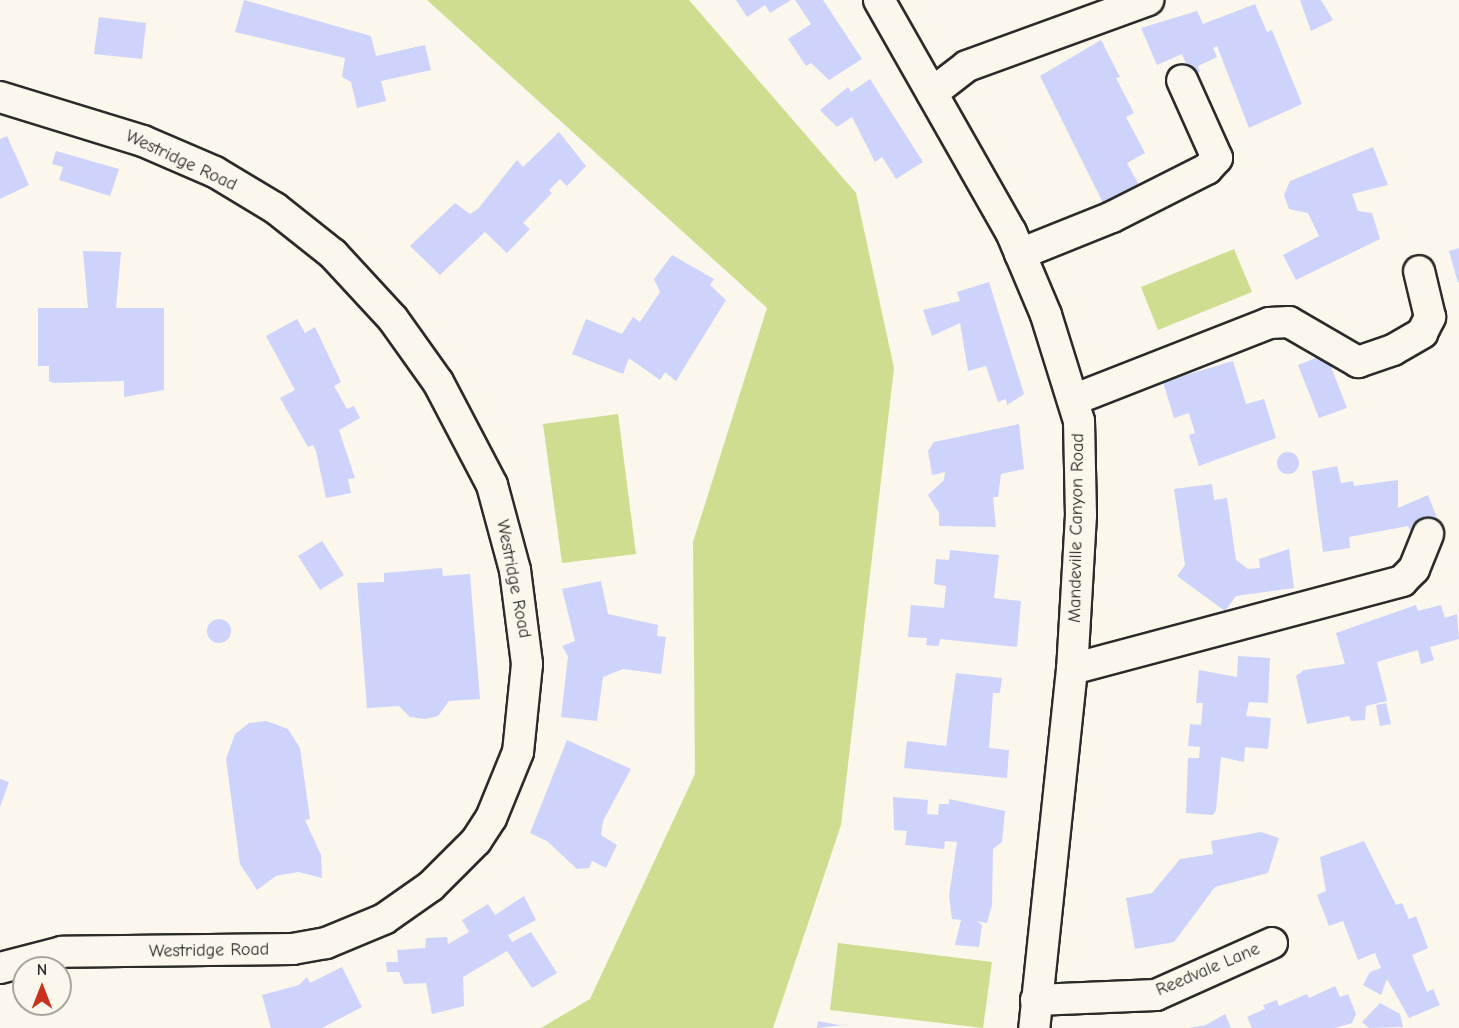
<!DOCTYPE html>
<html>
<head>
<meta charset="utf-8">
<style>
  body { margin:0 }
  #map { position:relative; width:1459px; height:1028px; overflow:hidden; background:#fbf7ec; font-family:"Comic Neue",sans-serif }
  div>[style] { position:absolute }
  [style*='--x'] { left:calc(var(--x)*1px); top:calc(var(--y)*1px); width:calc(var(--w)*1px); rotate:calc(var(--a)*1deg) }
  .green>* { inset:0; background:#cfdd90 }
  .building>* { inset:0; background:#cdd3fb }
  .round { border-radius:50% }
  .roads { filter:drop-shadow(2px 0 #2b2b2b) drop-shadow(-2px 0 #2b2b2b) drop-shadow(0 2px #2b2b2b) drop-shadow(0 -2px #2b2b2b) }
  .minor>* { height:30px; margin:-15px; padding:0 15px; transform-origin:15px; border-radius:15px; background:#fbf7ec }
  span { translate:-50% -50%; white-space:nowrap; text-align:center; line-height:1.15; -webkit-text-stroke:4.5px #fbf7ec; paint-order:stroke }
  .street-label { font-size:18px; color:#2b2b2b }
  .north { position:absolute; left:12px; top:956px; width:60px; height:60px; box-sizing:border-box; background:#fbf7ec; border:2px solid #a8a59f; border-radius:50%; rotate:0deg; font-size:16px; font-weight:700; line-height:24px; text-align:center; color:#2b2b2b }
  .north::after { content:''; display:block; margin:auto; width:21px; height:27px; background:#c8321e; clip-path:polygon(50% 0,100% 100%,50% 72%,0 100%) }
</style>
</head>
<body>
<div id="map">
  <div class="green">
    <div style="clip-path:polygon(427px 0,689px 0,856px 193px,894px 368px,841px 825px,773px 1028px,541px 1028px,590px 999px,695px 774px,693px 542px,767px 308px)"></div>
    <div style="clip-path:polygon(1234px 249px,1252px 292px,1158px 330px,1141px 287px)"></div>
    <div style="clip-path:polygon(618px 414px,636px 554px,562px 563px,543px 424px)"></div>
    <div style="clip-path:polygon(838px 943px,992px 962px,983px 1028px,830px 1010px)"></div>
  </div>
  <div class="building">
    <div style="clip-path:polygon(244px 0,371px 36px,376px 56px,425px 45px,431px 70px,381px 81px,386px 101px,357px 108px,351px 82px,342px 77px,345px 58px,235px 32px)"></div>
    <div style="clip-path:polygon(736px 0,791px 0,770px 13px,765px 5px,747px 17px)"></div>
    <div style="clip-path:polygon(795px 0,823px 0,862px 59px,829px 80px,811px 63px,806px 66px,788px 39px,811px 24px)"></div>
    <div style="clip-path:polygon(1300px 0,1321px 0,1333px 20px,1311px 31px)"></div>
    <div style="clip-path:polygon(1255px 4px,1267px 32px,1272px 30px,1302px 104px,1249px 128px,1217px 46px,1213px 48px,1217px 57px,1198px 66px,1200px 72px,1191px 76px,1182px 54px,1157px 65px,1141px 28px,1197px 11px,1203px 24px)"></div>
    <div style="clip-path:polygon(99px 17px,146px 23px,142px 59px,94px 54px)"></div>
    <div style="clip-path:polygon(1101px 40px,1120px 77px,1116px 78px,1134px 113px,1126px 117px,1145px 153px,1127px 163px,1141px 189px,1105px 207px,1040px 76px)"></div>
    <div style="clip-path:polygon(870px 79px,923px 162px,896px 179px,882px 157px,875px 162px,852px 117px,837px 127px,820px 110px,848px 87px,851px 92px)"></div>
    <div style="clip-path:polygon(559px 132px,586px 166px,567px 186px,560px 179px,549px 190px,552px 193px,523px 223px,530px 229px,507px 253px,485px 232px,440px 275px,410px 246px,455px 203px,470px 214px,478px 209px,517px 160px,523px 167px)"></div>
    <div style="clip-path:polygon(7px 136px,29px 185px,0 199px,0 139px)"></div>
    <div style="clip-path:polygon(1373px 147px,1388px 185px,1352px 194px,1358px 211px,1372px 213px,1380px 239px,1296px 280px,1283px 255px,1319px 236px,1308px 213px,1289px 209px,1284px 195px,1290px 181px)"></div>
    <div style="clip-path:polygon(56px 151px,119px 169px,110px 196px,59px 180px,63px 167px,52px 164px)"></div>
    <div style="clip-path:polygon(1459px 248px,1459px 282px,1458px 283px,1449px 251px)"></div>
    <div style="clip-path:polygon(83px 251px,121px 252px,116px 308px,164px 308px,164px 390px,124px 397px,124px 381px,54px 383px,49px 381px,49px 366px,38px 366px,38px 308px,88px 308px)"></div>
    <div style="clip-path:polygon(672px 255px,714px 279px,710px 285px,726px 300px,676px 381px,665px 372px,660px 380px,629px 358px,623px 374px,572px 354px,586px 319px,622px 334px,633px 317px,640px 322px,660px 292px,654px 279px)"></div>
    <div style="clip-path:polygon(989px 282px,1024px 394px,1007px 405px,1006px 399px,998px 402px,986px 366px,968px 371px,960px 323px,932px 336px,923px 310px,960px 301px,957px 292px)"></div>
    <div style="clip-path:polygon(297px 319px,305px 333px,315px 327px,341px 382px,334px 386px,347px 409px,354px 406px,360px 418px,339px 430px,355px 478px,348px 479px,351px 493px,326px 498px,316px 451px,313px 445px,308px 447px,280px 398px,295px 390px,266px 336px)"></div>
    <div style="clip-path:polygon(1326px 354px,1347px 408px,1319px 418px,1298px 365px)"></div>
    <div style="clip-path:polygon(1233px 361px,1246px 404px,1264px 399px,1276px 438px,1199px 466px,1189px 435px,1195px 433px,1189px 413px,1174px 418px,1163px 382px)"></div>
    <div style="clip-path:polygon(1019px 424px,1024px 469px,1001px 474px,998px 497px,993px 497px,996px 527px,939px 526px,939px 513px,928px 495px,944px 480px,945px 472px,932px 475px,928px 451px,934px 442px)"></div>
    <div class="round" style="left:1277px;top:452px;width:22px;height:22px"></div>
    <div style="clip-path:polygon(1337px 466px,1341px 483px,1353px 481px,1354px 486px,1398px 480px,1398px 508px,1428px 495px,1440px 525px,1413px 537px,1408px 526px,1349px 537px,1350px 548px,1323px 552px,1312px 471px)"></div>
    <div style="clip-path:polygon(1212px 484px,1214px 500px,1227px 498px,1236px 560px,1248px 569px,1260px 568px,1259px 559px,1289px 549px,1294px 588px,1236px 596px,1225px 611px,1177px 576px,1185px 565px,1174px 489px)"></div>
    <div style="clip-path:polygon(322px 541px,344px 575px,320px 590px,298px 556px)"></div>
    <div style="clip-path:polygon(950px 550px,999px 555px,994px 598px,1021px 601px,1017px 647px,940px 639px,939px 646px,926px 645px,927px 638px,908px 637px,911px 605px,944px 608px,946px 586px,934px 584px,936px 559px,949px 560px)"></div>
    <div style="clip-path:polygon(442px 568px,443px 576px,470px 574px,480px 699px,449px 701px,438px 716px,425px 719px,410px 717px,399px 706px,367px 708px,357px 583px,384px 582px,384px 573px)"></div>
    <div style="clip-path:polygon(601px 581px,608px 614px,658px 625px,657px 636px,666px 637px,661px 674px,623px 669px,603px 677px,597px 721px,561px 717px,568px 656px,562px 646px,575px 641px,562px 589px)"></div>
    <div style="clip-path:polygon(1416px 605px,1418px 611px,1441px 605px,1445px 618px,1457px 614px,1459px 639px,1430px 647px,1434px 660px,1421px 664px,1418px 650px,1377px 662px,1387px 701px,1366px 706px,1365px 720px,1351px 721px,1349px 716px,1307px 724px,1296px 676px,1304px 670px,1345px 664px,1336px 633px)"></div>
    <div class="round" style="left:207px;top:619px;width:24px;height:24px"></div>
    <div style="clip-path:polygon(1238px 656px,1270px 658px,1268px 703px,1249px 702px,1246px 716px,1271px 718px,1268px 749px,1245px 747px,1244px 762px,1221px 757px,1216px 810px,1213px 815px,1186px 813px,1188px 758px,1199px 758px,1200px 747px,1188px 746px,1190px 724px,1201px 725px,1203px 703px,1196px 703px,1199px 670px,1237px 677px)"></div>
    <div style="clip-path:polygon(956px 673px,1002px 678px,1000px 693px,993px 693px,989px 748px,1009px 750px,1007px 778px,904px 768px,907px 741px,946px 746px)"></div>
    <div style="clip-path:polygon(1386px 703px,1391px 724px,1380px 726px,1376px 705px)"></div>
    <div style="clip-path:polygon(266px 721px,288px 729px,300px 748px,310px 819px,305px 820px,321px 855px,322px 878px,298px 872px,276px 876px,257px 890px,240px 864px,226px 759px,235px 734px,249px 723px)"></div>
    <div style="clip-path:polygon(567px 740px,631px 769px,603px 821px,601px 835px,617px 845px,606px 868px,592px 861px,589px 868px,577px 869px,547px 841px,530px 833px)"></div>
    <div style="clip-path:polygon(0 779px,9px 782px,0 807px)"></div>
    <div style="clip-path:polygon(893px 797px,928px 800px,927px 814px,938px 815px,939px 804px,949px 804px,949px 799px,1005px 811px,1002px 842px,993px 849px,992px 905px,987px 923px,977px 921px,982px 925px,979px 947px,955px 945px,961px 920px,952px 919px,949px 896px,957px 842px,945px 841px,944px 849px,905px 845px,907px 831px,894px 830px)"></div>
    <div style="clip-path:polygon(1261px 832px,1279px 838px,1268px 873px,1215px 887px,1174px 942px,1135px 949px,1126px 898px,1152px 893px,1180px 859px,1213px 854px,1211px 841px)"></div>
    <div style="clip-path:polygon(1364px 841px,1396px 905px,1402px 903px,1409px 919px,1416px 916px,1428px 948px,1412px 955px,1427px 992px,1433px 989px,1440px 1005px,1409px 1018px,1387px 979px,1381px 995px,1363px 985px,1370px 972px,1381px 968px,1375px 953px,1358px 960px,1343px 921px,1329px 926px,1317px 895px,1326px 891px,1320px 857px)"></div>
    <div style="clip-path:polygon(524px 896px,536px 920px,508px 935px,512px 942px,531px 932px,557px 973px,532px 988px,507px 951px,463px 977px,464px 1006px,432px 1014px,426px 983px,404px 984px,399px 972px,387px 972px,386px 962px,398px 962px,397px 950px,425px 948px,426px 938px,447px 937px,448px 944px,469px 932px,462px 920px,488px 904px,495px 915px)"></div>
    <div style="clip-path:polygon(342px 967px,362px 1007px,322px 1028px,271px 1028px,262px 995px,299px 985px,307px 977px,310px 983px)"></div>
    <div style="clip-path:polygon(1335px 986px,1340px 997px,1348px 994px,1356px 1014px,1352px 1023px,1335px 1028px,1252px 1028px,1247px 1017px,1265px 1009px,1263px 1005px,1277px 1000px,1279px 1006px,1307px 994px,1309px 998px)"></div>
    <div style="clip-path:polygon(1380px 1003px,1400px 1014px,1403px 1027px,1369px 1028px,1362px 1022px)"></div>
    <div style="clip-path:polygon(1225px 1014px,1231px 1028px,1188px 1028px,1206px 1025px)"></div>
    <div style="clip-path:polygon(818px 1021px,839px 1025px,852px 1024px,817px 1028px)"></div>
  </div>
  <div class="roads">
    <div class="minor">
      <div style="--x:879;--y:0;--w:267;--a:60.4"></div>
      <div style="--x:1011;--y:232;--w:90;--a:67.1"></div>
      <div style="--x:1046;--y:315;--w:111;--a:72.7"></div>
      <div style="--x:1079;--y:421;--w:94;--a:88.8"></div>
      <div style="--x:1081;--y:515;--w:154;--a:93.3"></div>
      <div style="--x:1072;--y:669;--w:361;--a:96"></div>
      <div style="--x:932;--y:93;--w:44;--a:-37.6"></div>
      <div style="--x:967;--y:66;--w:193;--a:-20"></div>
      <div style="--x:0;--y:97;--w:150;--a:17.1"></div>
      <div style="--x:143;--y:141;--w:78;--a:23.3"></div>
      <div style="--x:215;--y:172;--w:70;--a:31"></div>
      <div style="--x:275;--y:208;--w:74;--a:38.4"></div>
      <div style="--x:333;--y:254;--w:88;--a:47.3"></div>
      <div style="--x:393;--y:319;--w:77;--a:54.5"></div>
      <div style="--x:438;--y:382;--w:116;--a:62.3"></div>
      <div style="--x:492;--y:485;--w:88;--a:74.9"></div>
      <div style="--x:515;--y:570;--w:95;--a:82.7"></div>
      <div style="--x:527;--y:664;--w:88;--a:95.8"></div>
      <div style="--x:518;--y:752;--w:71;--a:112.2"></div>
      <div style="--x:491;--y:818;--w:27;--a:123"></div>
      <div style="--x:476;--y:841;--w:64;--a:135"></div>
      <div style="--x:431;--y:886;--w:57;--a:144.9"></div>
      <div style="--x:384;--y:919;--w:63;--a:157.5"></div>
      <div style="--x:326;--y:943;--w:34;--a:170"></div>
      <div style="--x:293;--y:949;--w:231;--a:179.3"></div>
      <div style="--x:62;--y:952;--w:64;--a:165.5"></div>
      <div style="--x:1020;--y:254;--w:99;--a:-21.9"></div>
      <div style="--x:1112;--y:217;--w:106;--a:-26.8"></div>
      <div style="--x:1207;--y:169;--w:15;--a:-48"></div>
      <div style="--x:1217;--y:158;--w:85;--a:-114.2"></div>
      <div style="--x:1073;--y:400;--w:211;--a:-21.4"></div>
      <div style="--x:1269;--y:323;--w:20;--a:-3"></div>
      <div style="--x:1289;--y:322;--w:80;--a:30.1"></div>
      <div style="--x:1358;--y:362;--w:37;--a:-19"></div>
      <div style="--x:1393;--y:350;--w:34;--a:-30"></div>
      <div style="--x:1422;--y:333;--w:18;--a:-63"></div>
      <div style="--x:1430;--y:317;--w:47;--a:-103.4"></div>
      <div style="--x:1072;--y:669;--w:342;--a:-14.9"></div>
      <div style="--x:1402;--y:581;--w:17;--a:-45"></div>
      <div style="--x:1414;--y:569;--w:38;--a:-68"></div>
      <div style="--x:1036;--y:1000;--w:120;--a:-2.4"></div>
      <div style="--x:1156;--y:995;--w:127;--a:-24.1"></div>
    </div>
  </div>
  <div class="street-label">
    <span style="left:181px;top:161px;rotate:25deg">Westridge Road</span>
    <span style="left:1077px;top:528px;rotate:-89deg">Mandeville Canyon Road</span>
    <span style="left:513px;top:579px;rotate:79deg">Westridge Road</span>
    <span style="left:209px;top:951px;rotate:-1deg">Westridge Road</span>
    <span style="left:1208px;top:970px;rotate:-23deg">Reedvale Lane</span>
  </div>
  <div class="north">N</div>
</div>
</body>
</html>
